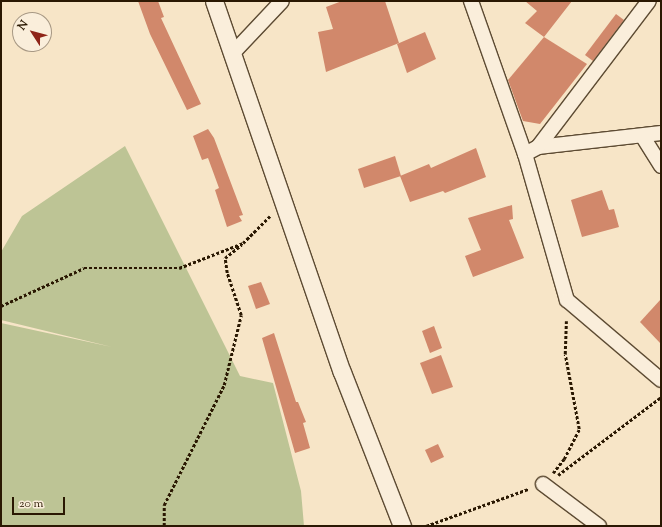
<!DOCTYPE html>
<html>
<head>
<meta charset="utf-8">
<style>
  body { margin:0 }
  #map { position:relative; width:662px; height:527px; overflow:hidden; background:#f7e5c7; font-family:"Sorts Mill Goudy",serif }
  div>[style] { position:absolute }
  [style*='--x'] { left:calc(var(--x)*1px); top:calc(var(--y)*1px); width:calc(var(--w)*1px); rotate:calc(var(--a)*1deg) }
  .green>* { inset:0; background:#bdc495 }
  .building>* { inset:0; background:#d1886b }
  .path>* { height:2.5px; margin-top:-1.25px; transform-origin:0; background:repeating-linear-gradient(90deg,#2a1802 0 3px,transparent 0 5px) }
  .roads { filter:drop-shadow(1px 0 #5d4b33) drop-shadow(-1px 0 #5d4b33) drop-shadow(0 1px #5d4b33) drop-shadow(0 -1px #5d4b33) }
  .minor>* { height:14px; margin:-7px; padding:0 7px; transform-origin:7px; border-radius:7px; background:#faeedb }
  .tertiary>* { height:17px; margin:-8.5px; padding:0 8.5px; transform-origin:8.5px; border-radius:8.5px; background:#faeedb }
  span { translate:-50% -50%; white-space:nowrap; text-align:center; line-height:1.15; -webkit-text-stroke:3px #faeedb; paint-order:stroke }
  .frame { position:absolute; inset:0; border:2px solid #2a1802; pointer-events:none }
  .north { position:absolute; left:12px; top:12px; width:40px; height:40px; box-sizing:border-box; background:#faeedb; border:1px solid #a79884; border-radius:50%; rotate:306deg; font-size:11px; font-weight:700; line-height:16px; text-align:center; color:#2a1802 }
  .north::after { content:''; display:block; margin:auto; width:14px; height:18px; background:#8f2418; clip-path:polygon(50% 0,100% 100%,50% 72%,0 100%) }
  .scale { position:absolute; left:12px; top:497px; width:53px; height:18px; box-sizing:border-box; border:2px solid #2a1802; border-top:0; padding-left:5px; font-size:12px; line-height:14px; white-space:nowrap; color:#2a1802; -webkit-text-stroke:3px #faeedb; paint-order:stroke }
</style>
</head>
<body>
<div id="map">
  <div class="green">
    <div style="clip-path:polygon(125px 146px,240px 376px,273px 383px,301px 491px,304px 526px,1px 526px,1px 323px,112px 347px,1px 320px,1px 252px,22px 216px)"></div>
  </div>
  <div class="building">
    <div style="clip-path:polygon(138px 1px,158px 1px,164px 17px,161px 18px,201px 104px,187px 110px,150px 34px)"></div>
    <div style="clip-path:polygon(342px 1px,385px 1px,399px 43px,326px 72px,318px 32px,333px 29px,326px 7px)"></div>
    <div style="clip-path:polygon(525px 1px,572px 1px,544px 37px,525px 23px,537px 11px)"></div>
    <div style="clip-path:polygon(616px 14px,624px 20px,593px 61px,585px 55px)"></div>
    <div style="clip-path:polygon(425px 32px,436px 59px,407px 73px,397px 44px)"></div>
    <div style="clip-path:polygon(544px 37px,587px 64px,540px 124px,523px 121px,508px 80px)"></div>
    <div style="clip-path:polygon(208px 129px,214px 138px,243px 215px,239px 216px,242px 221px,227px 227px,215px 190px,219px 188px,208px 158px,202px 160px,193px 136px)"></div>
    <div style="clip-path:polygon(476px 148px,486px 177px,445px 193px,443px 191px,410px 202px,400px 176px,429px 164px,431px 168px)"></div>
    <div style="clip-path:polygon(395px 156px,401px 176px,364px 188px,358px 169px)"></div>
    <div style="clip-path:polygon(602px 190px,609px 210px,614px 209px,619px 227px,582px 237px,571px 200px)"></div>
    <div style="clip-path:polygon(512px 205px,513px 219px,509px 220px,524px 258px,473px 277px,465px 256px,481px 250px,468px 218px)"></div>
    <div style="clip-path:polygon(261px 282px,270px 304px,256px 309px,248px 286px)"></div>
    <div style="clip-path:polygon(661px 299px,661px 344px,640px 322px)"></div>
    <div style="clip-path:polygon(434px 326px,442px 348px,430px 353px,422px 331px)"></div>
    <div style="clip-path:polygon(274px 333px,296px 402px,298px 402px,306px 422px,303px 423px,310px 448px,295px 453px,262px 338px)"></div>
    <div style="clip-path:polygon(441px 355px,453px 387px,432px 394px,420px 363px)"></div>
    <div style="clip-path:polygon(438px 444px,444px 457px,431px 463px,425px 450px)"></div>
  </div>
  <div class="path">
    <div style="--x:1;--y:306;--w:91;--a:-24.6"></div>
    <div style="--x:84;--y:268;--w:95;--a:0"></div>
    <div style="--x:179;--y:268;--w:69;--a:-21.3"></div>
    <div style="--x:243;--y:243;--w:38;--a:-45"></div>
    <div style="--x:553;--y:473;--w:18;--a:-52"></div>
    <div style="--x:564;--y:459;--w:34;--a:-63"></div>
    <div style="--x:579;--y:429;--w:76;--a:-100.6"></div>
    <div style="--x:565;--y:354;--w:33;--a:-88"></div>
    <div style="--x:558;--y:475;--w:129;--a:-37.1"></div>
    <div style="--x:164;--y:526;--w:21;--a:-90"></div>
    <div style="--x:164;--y:505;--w:134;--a:-63.4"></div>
    <div style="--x:224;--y:385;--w:72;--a:-76.3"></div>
    <div style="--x:241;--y:315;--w:44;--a:-108.4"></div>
    <div style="--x:227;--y:273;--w:15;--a:-98"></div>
    <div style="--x:225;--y:258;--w:21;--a:-39"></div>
    <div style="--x:426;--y:526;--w:109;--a:-19.9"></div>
  </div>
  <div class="roads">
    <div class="minor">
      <div style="--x:471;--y:1;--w:162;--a:70.6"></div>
      <div style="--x:525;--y:154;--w:152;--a:74"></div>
      <div style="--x:567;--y:300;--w:123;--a:40.4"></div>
      <div style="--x:233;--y:53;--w:71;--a:-46.7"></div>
      <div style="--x:643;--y:137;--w:34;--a:58"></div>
      <div style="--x:538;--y:147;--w:124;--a:-6.5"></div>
      <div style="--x:525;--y:154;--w:15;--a:-28"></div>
      <div style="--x:538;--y:147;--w:183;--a:-52.8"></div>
      <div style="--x:543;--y:484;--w:70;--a:36.9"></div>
    </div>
    <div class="tertiary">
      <div style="--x:214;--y:1;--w:392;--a:71"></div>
      <div style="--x:342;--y:372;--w:165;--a:68.7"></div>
    </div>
  </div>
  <div class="frame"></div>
  <div class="north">N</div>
  <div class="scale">20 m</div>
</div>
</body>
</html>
